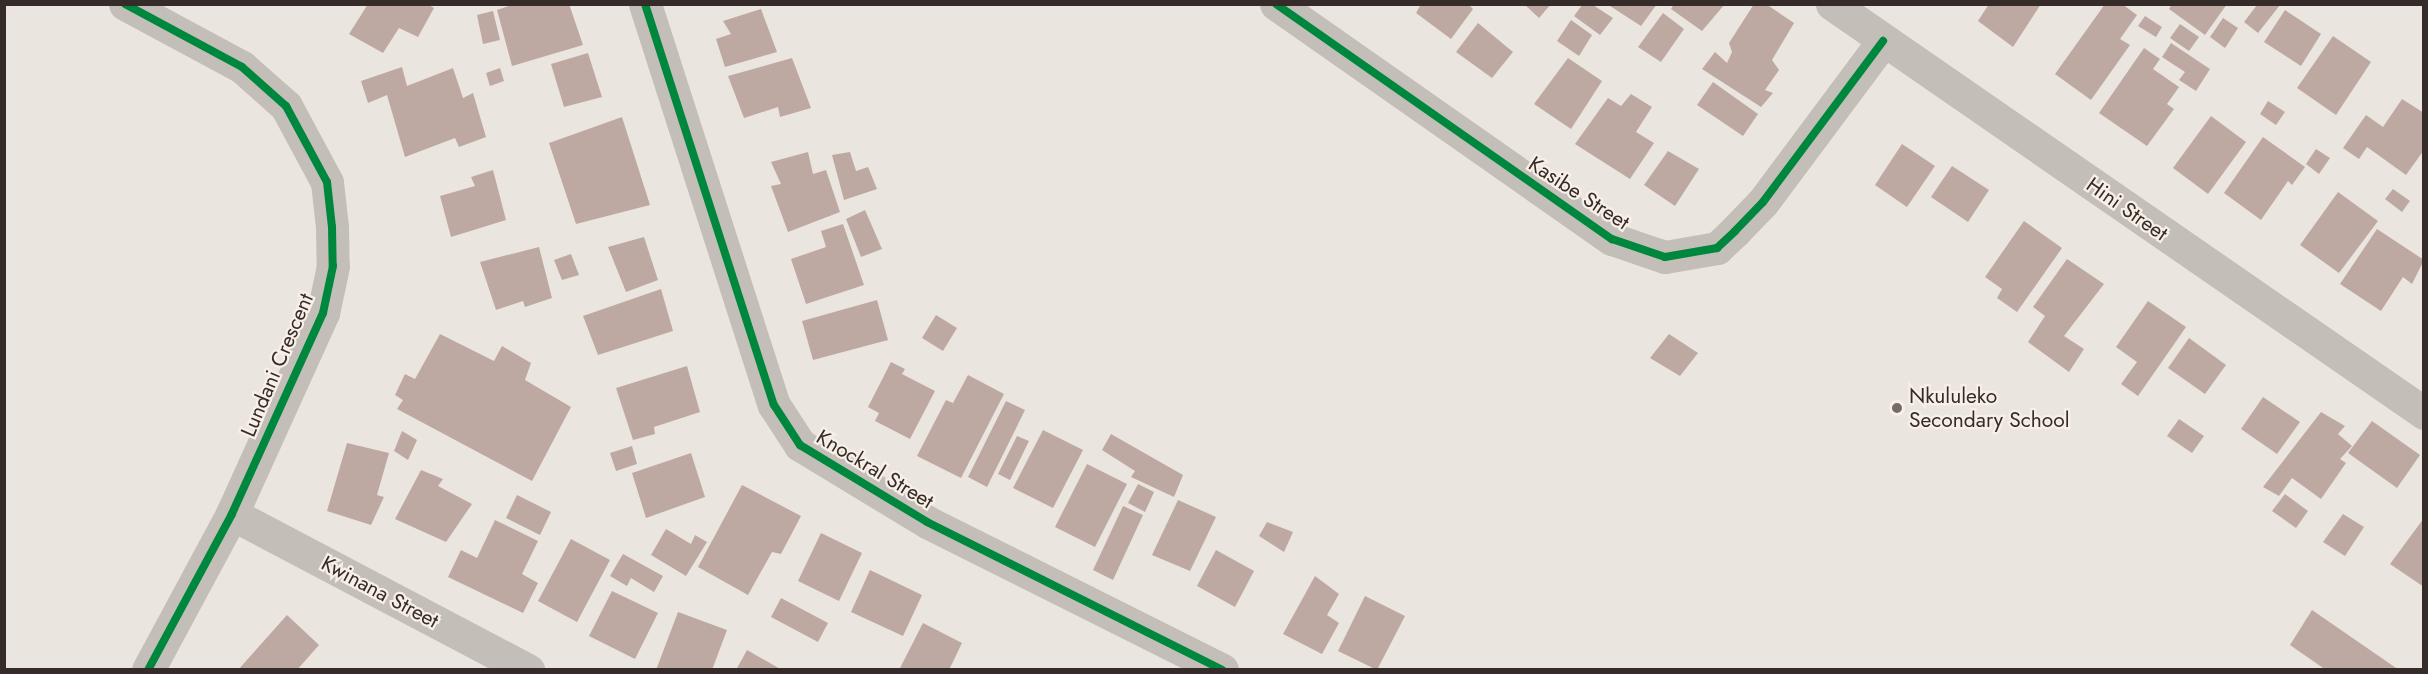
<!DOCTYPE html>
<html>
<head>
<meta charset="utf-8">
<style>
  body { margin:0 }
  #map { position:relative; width:2428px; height:674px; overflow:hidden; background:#ebe5e0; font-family:Jost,sans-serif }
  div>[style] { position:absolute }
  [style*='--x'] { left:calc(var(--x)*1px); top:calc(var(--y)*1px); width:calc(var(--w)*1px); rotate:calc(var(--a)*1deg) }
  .building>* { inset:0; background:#bea9a2 }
  .minor>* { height:33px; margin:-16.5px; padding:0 16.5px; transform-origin:16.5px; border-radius:16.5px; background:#c4beb9 }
  .cycleway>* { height:8px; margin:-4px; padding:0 4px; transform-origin:4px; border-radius:4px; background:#00873e }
  .dots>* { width:16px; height:16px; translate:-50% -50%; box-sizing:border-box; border:3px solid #f8f0e7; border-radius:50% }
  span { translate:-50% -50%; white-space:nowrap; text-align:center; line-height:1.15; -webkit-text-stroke:4.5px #f8f0e7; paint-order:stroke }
  .street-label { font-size:21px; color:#352b28 }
  .poi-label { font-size:21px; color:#352b28 }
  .left { translate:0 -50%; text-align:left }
  .frame { position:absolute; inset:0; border:6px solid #352b28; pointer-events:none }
</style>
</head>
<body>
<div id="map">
  <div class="building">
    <div style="clip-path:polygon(368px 4px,427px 4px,434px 8px,418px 37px,399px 28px,383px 53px,349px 34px)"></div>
    <div style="clip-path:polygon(514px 4px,569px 4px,583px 45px,512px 66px,497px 10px)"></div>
    <div style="clip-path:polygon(1421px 4px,1468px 4px,1473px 9px,1451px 39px,1416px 13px)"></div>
    <div style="clip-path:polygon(1524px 4px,1551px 4px,1539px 18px)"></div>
    <div style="clip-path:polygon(1607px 4px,1657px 4px,1641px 26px)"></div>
    <div style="clip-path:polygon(1674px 4px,1725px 4px,1702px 31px,1671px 9px)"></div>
    <div style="clip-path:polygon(1754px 4px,1766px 4px,1794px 23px,1772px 60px,1779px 70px,1765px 90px,1773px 93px,1761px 107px,1702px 69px,1715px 52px,1727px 63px,1732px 52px,1729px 43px)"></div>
    <div style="clip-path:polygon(1989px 4px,2041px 4px,2013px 47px,1978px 21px)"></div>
    <div style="clip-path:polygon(2105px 4px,2122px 4px,2137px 15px,2120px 39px,2130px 45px,2091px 100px,2055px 74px)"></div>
    <div style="clip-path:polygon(2172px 4px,2227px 4px,2205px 35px,2169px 9px)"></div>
    <div style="clip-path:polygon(1582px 5px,1593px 5px,1613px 18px,1600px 35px,1574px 16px)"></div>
    <div style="clip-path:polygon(2257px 5px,2280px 5px,2258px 33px,2244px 22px)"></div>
    <div style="clip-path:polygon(761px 9px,777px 52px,725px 67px,716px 39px,731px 34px,723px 21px)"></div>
    <div style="clip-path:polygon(2285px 10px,2321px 34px,2301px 66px,2264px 42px)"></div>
    <div style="clip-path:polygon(493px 11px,500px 40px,483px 44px,477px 15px)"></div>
    <div style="clip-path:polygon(1663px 13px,1684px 29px,1661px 62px,1638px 47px)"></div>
    <div style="clip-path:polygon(2145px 16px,2162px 27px,2156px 37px,2138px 26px)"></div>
    <div style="clip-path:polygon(2223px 18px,2238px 28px,2225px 48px,2210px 37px)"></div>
    <div style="clip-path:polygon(1571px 20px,1592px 35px,1579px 56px,1557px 41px)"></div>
    <div style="clip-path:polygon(1478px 23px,1513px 52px,1492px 78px,1456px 52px)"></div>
    <div style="clip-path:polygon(2180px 24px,2199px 37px,2189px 51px,2170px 38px)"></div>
    <div style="clip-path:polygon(2333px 36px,2371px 62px,2336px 115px,2297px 88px)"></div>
    <div style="clip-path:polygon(2171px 43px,2210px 69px,2196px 91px,2179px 80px,2185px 72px,2162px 57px)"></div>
    <div style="clip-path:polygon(2144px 48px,2160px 59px,2153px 69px,2179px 87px,2167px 104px,2174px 109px,2147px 146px,2099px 113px)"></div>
    <div style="clip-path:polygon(588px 53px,602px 97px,564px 107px,551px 64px)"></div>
    <div style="clip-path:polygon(792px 58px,811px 108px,780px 117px,778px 107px,744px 118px,728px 76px)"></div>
    <div style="clip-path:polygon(1568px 58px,1602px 81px,1571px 129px,1534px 104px)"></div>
    <div style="clip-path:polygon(402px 67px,407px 86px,453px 68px,463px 98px,473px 93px,486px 137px,459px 147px,455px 138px,405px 157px,387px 95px,368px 103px,361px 81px)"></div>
    <div style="clip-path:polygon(500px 68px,504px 81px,490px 86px,486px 73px)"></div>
    <div style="clip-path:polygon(1713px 82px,1758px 114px,1743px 136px,1697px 105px)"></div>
    <div style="clip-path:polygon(1631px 94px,1652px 107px,1636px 132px,1654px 143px,1630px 179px,1575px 144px,1608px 98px,1621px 106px)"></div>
    <div style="clip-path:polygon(2402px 99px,2424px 113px,2424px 150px,2406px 175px,2367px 147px,2359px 159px,2343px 148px,2366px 115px,2383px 127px)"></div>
    <div style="clip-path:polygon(2268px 101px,2285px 112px,2276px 125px,2260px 114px)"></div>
    <div style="clip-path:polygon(2211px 116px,2246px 142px,2208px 194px,2173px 168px)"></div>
    <div style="clip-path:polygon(622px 117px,650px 205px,576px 224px,549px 143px)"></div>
    <div style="clip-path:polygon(2263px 137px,2305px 167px,2292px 185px,2288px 181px,2261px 220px,2224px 193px)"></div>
    <div style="clip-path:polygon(1902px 144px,1935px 166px,1907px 207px,1875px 185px)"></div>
    <div style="clip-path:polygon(2316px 149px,2330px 158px,2319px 174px,2306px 164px)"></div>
    <div style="clip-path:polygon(1668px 151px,1699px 169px,1675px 206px,1644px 185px)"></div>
    <div style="clip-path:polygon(808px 152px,813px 174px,826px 170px,840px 212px,788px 232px,771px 186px,781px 184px,771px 162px)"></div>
    <div style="clip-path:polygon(850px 152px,856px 171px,868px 167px,877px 189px,844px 200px,832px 155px)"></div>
    <div style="clip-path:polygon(1952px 166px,1989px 190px,1968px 222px,1931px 197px)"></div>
    <div style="clip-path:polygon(493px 170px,506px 220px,451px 237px,440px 196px,475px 186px,471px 177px)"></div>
    <div style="clip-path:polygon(2393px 189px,2410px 201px,2402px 212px,2385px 199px)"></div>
    <div style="clip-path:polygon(2338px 192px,2378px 221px,2339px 273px,2300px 245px)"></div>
    <div style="clip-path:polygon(865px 210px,882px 249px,861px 257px,846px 219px)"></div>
    <div style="clip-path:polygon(2024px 221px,2062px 248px,2017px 312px,1997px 298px,2002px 289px,1985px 277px)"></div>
    <div style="clip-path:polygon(843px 224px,864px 285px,806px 304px,791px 259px,826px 247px,821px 231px)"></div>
    <div style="clip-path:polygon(2377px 229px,2424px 260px,2412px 284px,2403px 277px,2381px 311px,2340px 284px)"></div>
    <div style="clip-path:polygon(644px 237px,658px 280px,626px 292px,608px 247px)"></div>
    <div style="clip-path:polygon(539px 247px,552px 298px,525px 307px,523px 301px,496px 310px,480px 262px)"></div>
    <div style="clip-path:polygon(571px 254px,579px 275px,562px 280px,554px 260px)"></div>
    <div style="clip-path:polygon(2067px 259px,2104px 284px,2064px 336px,2084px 349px,2069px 372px,2028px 342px,2045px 316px,2033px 307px)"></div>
    <div style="clip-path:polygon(661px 289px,673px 331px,598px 355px,583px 316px)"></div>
    <div style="clip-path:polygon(877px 300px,888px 340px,813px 360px,802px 321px)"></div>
    <div style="clip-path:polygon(2148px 301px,2186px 327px,2138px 396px,2121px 384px,2137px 362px,2116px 347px)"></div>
    <div style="clip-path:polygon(936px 315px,957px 328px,943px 351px,922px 338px)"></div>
    <div style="clip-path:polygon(440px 334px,494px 361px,502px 346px,531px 363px,525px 380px,571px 407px,532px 481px,397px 409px,403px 400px,395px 395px,405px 374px,415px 379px)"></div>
    <div style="clip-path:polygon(1669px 334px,1698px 353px,1680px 376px,1650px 358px)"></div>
    <div style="clip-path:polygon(2189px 338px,2226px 365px,2205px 394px,2168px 368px)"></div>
    <div style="clip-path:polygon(891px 362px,905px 369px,902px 374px,935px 391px,910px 439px,875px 421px,879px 413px,868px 407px)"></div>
    <div style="clip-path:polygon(687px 366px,700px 412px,654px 427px,655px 434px,633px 440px,616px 388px)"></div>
    <div style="clip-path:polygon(968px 375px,1004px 394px,961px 478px,917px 456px,946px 400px,953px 403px)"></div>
    <div style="clip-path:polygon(2263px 397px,2300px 422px,2277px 454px,2241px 429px)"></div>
    <div style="clip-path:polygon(1006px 401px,1025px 410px,987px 487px,968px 477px)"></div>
    <div style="clip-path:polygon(2321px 412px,2345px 426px,2338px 434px,2352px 446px,2340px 459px,2346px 463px,2321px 499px,2292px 478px,2279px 496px,2263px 487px)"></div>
    <div style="clip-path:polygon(2179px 419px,2204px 436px,2192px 453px,2167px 436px)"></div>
    <div style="clip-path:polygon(2372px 421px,2420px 455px,2397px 488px,2348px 453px)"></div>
    <div style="clip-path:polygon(1043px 430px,1083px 450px,1053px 508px,1013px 488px)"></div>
    <div style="clip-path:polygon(402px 431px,417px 440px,408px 460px,394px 451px)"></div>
    <div style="clip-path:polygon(1111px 434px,1183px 475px,1174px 497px,1131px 477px,1135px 471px,1102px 450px)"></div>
    <div style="clip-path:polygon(1017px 436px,1029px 441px,1010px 480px,998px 474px)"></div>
    <div style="clip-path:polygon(347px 443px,389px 453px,377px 495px,384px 497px,371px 525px,327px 511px)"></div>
    <div style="clip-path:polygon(632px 446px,637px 464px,616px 471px,610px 453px)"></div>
    <div style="clip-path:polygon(691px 453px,705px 497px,646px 518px,632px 473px)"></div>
    <div style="clip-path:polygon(1087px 464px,1127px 484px,1095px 547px,1055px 527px)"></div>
    <div style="clip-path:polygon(421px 470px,443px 479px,438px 486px,472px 504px,446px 542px,395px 519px)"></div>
    <div style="clip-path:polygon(1138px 484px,1154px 492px,1145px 512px,1128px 503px)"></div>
    <div style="clip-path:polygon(742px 485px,801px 516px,781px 554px,772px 552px,748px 595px,698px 567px)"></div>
    <div style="clip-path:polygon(2285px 494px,2308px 511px,2296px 528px,2272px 511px)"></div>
    <div style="clip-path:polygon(517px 495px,551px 512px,540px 535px,506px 518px)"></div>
    <div style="clip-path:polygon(1178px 500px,1216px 517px,1190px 571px,1152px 555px)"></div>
    <div style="clip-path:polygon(1123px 506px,1143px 515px,1113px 580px,1093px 570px)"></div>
    <div style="clip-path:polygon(2343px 514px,2364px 527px,2345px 556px,2323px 542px)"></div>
    <div style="clip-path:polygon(2424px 518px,2424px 587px,2390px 564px)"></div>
    <div style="clip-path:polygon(495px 520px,538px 541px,522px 574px,538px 583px,523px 613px,448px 577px,461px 550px,477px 558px)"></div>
    <div style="clip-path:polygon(1267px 522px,1293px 532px,1284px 552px,1259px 536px)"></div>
    <div style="clip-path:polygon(666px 529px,691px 544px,695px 535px,707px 542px,686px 576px,651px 555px)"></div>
    <div style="clip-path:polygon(821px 533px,862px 553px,839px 601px,798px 581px)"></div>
    <div style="clip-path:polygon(571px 539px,610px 560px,577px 622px,538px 601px)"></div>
    <div style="clip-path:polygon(1216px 550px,1254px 571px,1235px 607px,1197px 586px)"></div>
    <div style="clip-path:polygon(623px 554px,663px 576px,654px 592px,631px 578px,627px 586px,610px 576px)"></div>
    <div style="clip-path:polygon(870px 570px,922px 595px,903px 636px,851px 612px)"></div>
    <div style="clip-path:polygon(1315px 576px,1339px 594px,1327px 615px,1339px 623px,1322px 654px,1283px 634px)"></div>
    <div style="clip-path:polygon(612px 591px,658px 613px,635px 659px,589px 636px)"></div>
    <div style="clip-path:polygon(1365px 596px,1405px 616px,1377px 670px,1338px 651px)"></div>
    <div style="clip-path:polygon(781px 598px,828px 623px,818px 642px,771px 617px)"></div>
    <div style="clip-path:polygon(2312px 610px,2399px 670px,2326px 670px,2290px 645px)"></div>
    <div style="clip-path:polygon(678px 612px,727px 630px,712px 670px,656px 670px)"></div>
    <div style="clip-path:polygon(287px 615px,319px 645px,297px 670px,238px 670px)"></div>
    <div style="clip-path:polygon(923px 623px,962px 643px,949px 670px,899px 670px)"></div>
    <div style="clip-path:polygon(747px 650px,782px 670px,736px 670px)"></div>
  </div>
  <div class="minor">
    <div style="--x:125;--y:4;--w:133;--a:28.3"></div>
    <div style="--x:242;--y:67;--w:59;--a:41.6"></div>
    <div style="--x:286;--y:106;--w:86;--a:61.7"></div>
    <div style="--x:327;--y:182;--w:45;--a:83.7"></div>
    <div style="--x:332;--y:227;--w:39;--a:89"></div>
    <div style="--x:333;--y:266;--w:48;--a:102"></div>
    <div style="--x:323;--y:313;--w:221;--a:114.4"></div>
    <div style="--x:232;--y:514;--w:177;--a:118.3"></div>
    <div style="--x:645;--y:4;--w:421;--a:72.2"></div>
    <div style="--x:774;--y:405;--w:48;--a:57"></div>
    <div style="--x:800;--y:445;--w:149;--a:31.2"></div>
    <div style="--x:927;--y:522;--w:330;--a:26.6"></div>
    <div style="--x:1276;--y:4;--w:410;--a:35"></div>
    <div style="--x:1612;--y:239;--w:56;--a:18.8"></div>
    <div style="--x:1665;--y:257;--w:53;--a:-9.8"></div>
    <div style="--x:1717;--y:248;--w:25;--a:-43"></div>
    <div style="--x:1735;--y:231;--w:40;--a:-46"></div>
    <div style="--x:1763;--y:202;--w:201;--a:-53.3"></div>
    <div style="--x:1832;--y:4;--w:720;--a:34.64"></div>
    <div style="--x:232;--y:514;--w:335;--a:27.8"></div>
  </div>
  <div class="cycleway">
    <div style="--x:125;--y:4;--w:133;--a:28.3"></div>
    <div style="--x:242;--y:67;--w:59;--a:41.6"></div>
    <div style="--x:286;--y:106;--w:86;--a:61.7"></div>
    <div style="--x:327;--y:182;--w:45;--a:83.7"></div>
    <div style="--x:332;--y:227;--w:39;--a:89"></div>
    <div style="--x:333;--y:266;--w:48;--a:102"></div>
    <div style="--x:323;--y:313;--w:221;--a:114.4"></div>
    <div style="--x:232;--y:514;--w:177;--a:118.3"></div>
    <div style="--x:645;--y:4;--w:421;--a:72.2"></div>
    <div style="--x:774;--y:405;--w:48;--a:57"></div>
    <div style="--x:800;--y:445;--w:149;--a:31.2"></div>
    <div style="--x:927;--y:522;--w:330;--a:26.6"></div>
    <div style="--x:1276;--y:4;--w:410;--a:35"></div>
    <div style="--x:1612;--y:239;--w:56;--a:18.8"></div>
    <div style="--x:1665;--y:257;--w:53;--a:-9.8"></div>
    <div style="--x:1717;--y:248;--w:25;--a:-43"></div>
    <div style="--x:1735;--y:231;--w:40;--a:-46"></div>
    <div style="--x:1763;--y:202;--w:201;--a:-53.3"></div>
  </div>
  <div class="dots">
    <div style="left:1897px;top:408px;background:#756c68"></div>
  </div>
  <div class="street-label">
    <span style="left:1579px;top:193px;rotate:33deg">Kasibe Street</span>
    <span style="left:2127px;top:209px;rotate:35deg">Hini Street</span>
    <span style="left:277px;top:365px;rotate:-67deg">Lundani Crescent</span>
    <span style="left:875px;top:469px;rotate:31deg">Knockral Street</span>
    <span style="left:380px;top:592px;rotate:28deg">Kwinana Street</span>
  </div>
  <div class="poi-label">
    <span class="left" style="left:1909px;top:408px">Nkululeko<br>Secondary School</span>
  </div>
  <div class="frame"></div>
</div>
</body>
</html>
